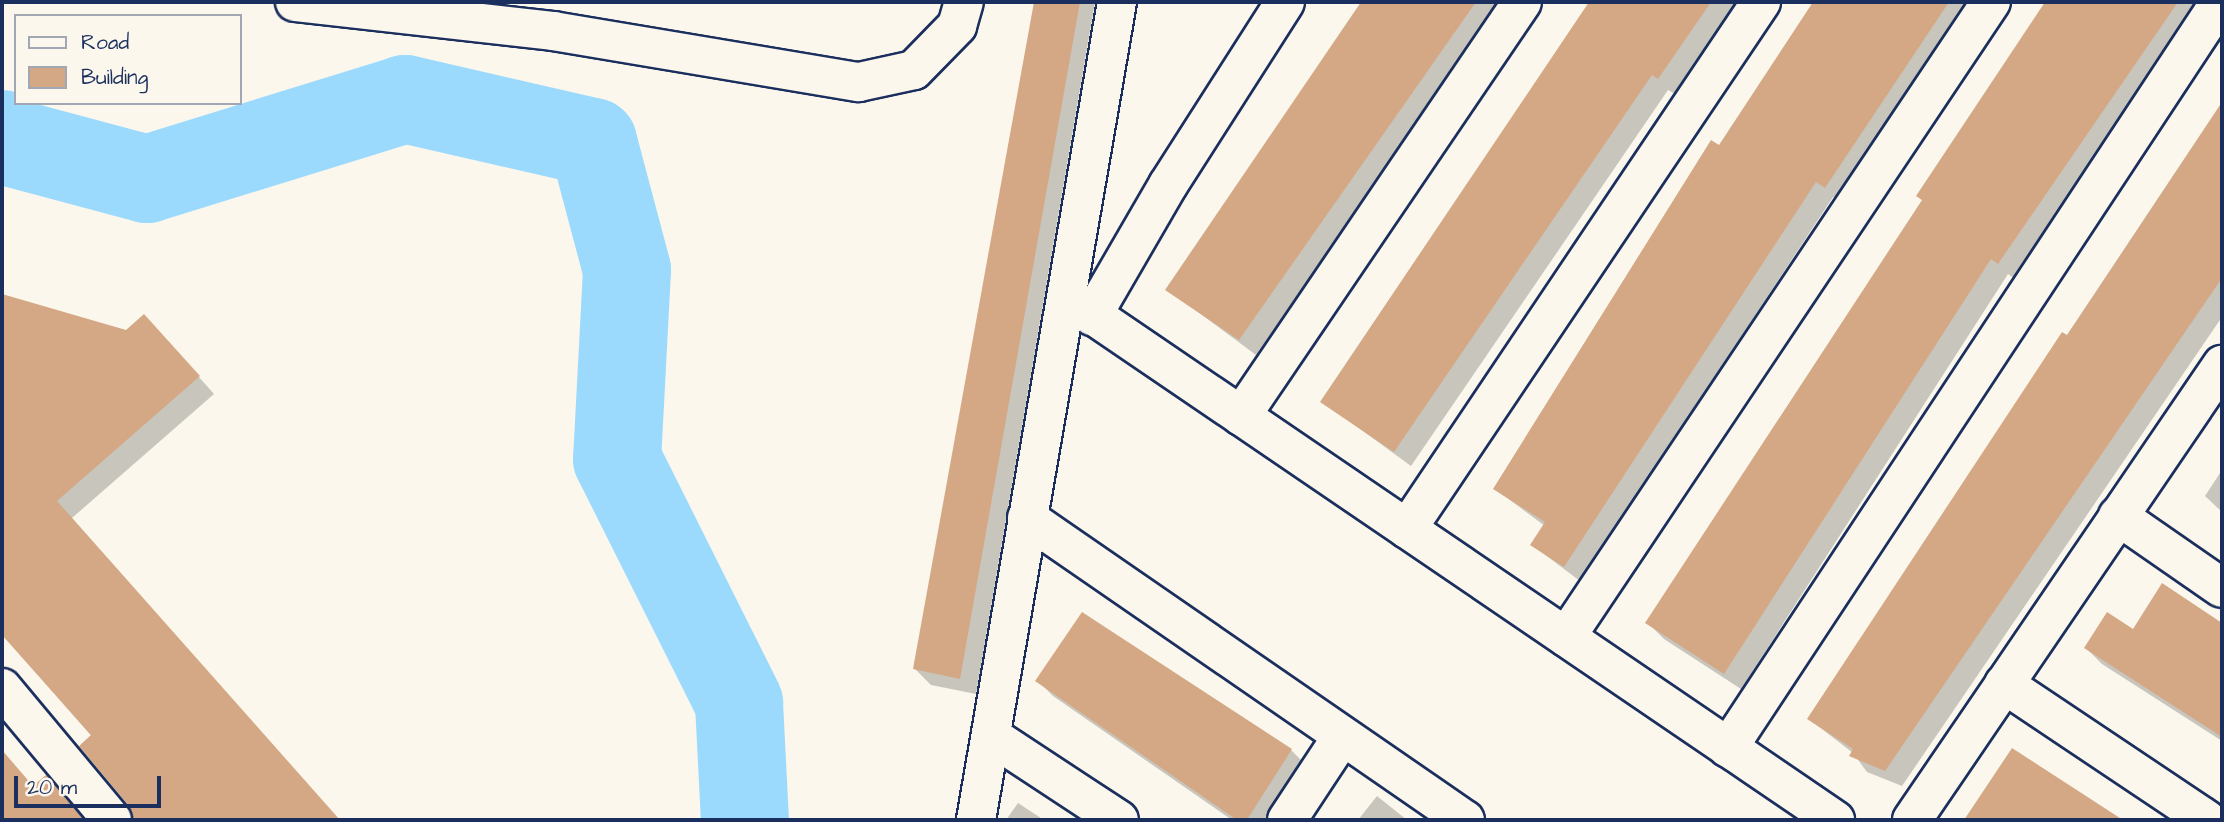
<!DOCTYPE html>
<html>
<head>
<meta charset="utf-8">
<style>
  body { margin:0 }
  #map { position:relative; width:2224px; height:822px; overflow:hidden; background:#fbf7ec; font-family:"Architects Daughter",sans-serif }
  div>[style] { position:absolute }
  [style*='--x'] { left:calc(var(--x)*1px); top:calc(var(--y)*1px); width:calc(var(--w)*1px); rotate:calc(var(--a)*1deg) }
  .shadow>* { inset:0; background:#0003 }
  .river>* { height:88px; margin:-44px; padding:0 44px; transform-origin:44px; border-radius:44px; background:#9bdafd }
  .building>* { inset:0; background:#d4a885 }
  .roads { filter:drop-shadow(2px 0 #1b2f5e) drop-shadow(-2px 0 #1b2f5e) drop-shadow(0 2px #1b2f5e) drop-shadow(0 -2px #1b2f5e) }
  .street>* { height:38px; margin:-19px; padding:0 19px; transform-origin:19px; border-radius:19px; background:#fbf7ec }
  span { translate:-50% -50%; white-space:nowrap; text-align:center; line-height:1.15; -webkit-text-stroke:6px #fbf7ec; paint-order:stroke }
  .frame { position:absolute; inset:0; border:4px solid #1b2f5e; pointer-events:none }
  .legend { position:absolute; left:14px; top:14px; width:228px; height:91px; box-sizing:border-box; background:#fbf7ec; border:2px solid #a1a7b3; margin:0; padding:9px 12px; list-style:none; font-size:21px; color:#1b2f5e }
  .legend li { display:flex; align-items:center; gap:14px; height:35px }
  .legend b { width:35px; border:2px solid #a1a7b3 }
  .scale { position:absolute; left:14px; top:776px; width:147px; height:32px; box-sizing:border-box; border:4px solid #1b2f5e; border-top:0; padding-left:9px; font-size:21px; line-height:24px; white-space:nowrap; color:#1b2f5e; -webkit-text-stroke:5px #fbf7ec; paint-order:stroke }
</style>
</head>
<body>
<div id="map">
  <div class="shadow">
    <div style="clip-path:polygon(1035px 2px,1095px 2px,976px 694px,931px 685px,915px 669px)"></div>
    <div style="clip-path:polygon(1363px 2px,1503px 2px,1256px 355px,1167px 289px)"></div>
    <div style="clip-path:polygon(1591px 2px,1737px 2px,1675px 94px,1668px 90px,1411px 466px,1323px 402px)"></div>
    <div style="clip-path:polygon(1815px 2px,1976px 2px,1842px 203px,1833px 197px,1580px 581px,1532px 545px,1545px 526px,1495px 489px)"></div>
    <div style="clip-path:polygon(2048px 2px,2205px 2px,2015px 279px,2008px 274px,1741px 689px,1664px 639px,1648px 623px,1923px 201px,1918px 196px)"></div>
    <div style="clip-path:polygon(2222px 105px,2222px 317px,1902px 786px,1867px 772px,1853px 753px,1809px 719px)"></div>
    <div style="clip-path:polygon(2px 295px,126px 332px,160px 333px,214px 394px,72px 518px,339px 820px,165px 820px,2px 634px)"></div>
    <div style="clip-path:polygon(2222px 470px,2222px 512px,2205px 496px)"></div>
    <div style="clip-path:polygon(2162px 586px,2222px 625px,2222px 741px,2102px 664px,2086px 648px,2133px 631px)"></div>
    <div style="clip-path:polygon(1037px 680px,1291px 750px,1307px 766px,1273px 820px,1232px 820px,1053px 696px)"></div>
    <div style="clip-path:polygon(2013px 751px,2120px 820px,1966px 820px)"></div>
    <div style="clip-path:polygon(2px 752px,63px 820px,2px 820px)"></div>
    <div style="clip-path:polygon(1377px 796px,1407px 820px,1358px 820px)"></div>
    <div style="clip-path:polygon(1018px 803px,1044px 820px,1006px 820px)"></div>
  </div>
  <div class="river">
    <div style="--x:2;--y:134;--w:8;--a:67"></div>
    <div style="--x:5;--y:141;--w:147;--a:15"></div>
    <div style="--x:147;--y:179;--w:270;--a:-17.2"></div>
    <div style="--x:405;--y:99;--w:193;--a:12.9"></div>
    <div style="--x:593;--y:142;--w:132;--a:75.1"></div>
    <div style="--x:627;--y:270;--w:189;--a:93"></div>
    <div style="--x:617;--y:459;--w:273;--a:63.4"></div>
    <div style="--x:739;--y:703;--w:117;--a:87.1"></div>
  </div>
  <div class="building">
    <div style="clip-path:polygon(1034px 2px,1080px 2px,960px 679px,913px 669px)"></div>
    <div style="clip-path:polygon(1361px 2px,1476px 2px,1239px 340px,1165px 290px)"></div>
    <div style="clip-path:polygon(1589px 2px,1711px 2px,1658px 79px,1652px 75px,1394px 452px,1320px 402px)"></div>
    <div style="clip-path:polygon(1813px 2px,1949px 2px,1825px 188px,1816px 182px,1564px 567px,1530px 545px,1545px 522px,1493px 489px,1711px 140px,1719px 145px)"></div>
    <div style="clip-path:polygon(2045px 2px,2178px 2px,1998px 264px,1991px 259px,1724px 674px,1645px 623px,1922px 200px,1916px 196px)"></div>
    <div style="clip-path:polygon(2222px 102px,2222px 278px,1885px 771px,1849px 756px,1853px 749px,1807px 719px,2062px 332px,2067px 335px)"></div>
    <div style="clip-path:polygon(2px 294px,126px 330px,144px 314px,200px 376px,57px 501px,340px 820px,133px 820px,129px 806px,79px 746px,91px 735px,2px 635px)"></div>
    <div style="clip-path:polygon(2162px 583px,2222px 623px,2222px 737px,2084px 648px,2107px 612px,2133px 629px)"></div>
    <div style="clip-path:polygon(1082px 612px,1292px 749px,1247px 820px,1237px 820px,1035px 681px)"></div>
    <div style="clip-path:polygon(2012px 748px,2123px 820px,1964px 820px)"></div>
    <div style="clip-path:polygon(2px 750px,33px 786px,46px 775px,84px 820px,2px 820px)"></div>
  </div>
  <div class="roads">
    <div class="street">
      <div style="--x:295;--y:2;--w:260;--a:6.4"></div>
      <div style="--x:553;--y:31;--w:310;--a:9.5"></div>
      <div style="--x:859;--y:82;--w:56;--a:-12.3"></div>
      <div style="--x:914;--y:70;--w:62;--a:-45.7"></div>
      <div style="--x:957;--y:26;--w:25;--a:-74"></div>
      <div style="--x:1068;--y:298;--w:928;--a:34.24"></div>
      <div style="--x:1092;--y:316;--w:151;--a:-59.9"></div>
      <div style="--x:1168;--y:185;--w:217;--a:-57.4"></div>
      <div style="--x:1241;--y:416;--w:500;--a:-55.83"></div>
      <div style="--x:2118;--y:516;--w:126;--a:34.7"></div>
      <div style="--x:1027;--y:518;--w:532;--a:34.59"></div>
      <div style="--x:1407;--y:529;--w:635;--a:-56.11"></div>
      <div style="--x:1566;--y:637;--w:764;--a:-56.21"></div>
      <div style="--x:2004;--y:684;--w:244;--a:33.8"></div>
      <div style="--x:2;--y:688;--w:172;--a:50.2"></div>
      <div style="--x:991;--y:736;--w:153;--a:33.3"></div>
      <div style="--x:1728;--y:748;--w:894;--a:-56.59"></div>
      <div style="--x:976;--y:820;--w:830;--a:-80.22"></div>
      <div style="--x:1287;--y:820;--w:98;--a:-56.6"></div>
      <div style="--x:1912;--y:820;--w:551;--a:-55.73"></div>
    </div>
  </div>
  <div class="frame"></div>
  <ul class="legend">
  <li><b style="height:9px;background:#fbf7ec"></b>Road</li>
  <li><b style="height:19px;background:#d4a885"></b>Building</li>
  </ul>
  <div class="scale">20 m</div>
</div>
</body>
</html>
